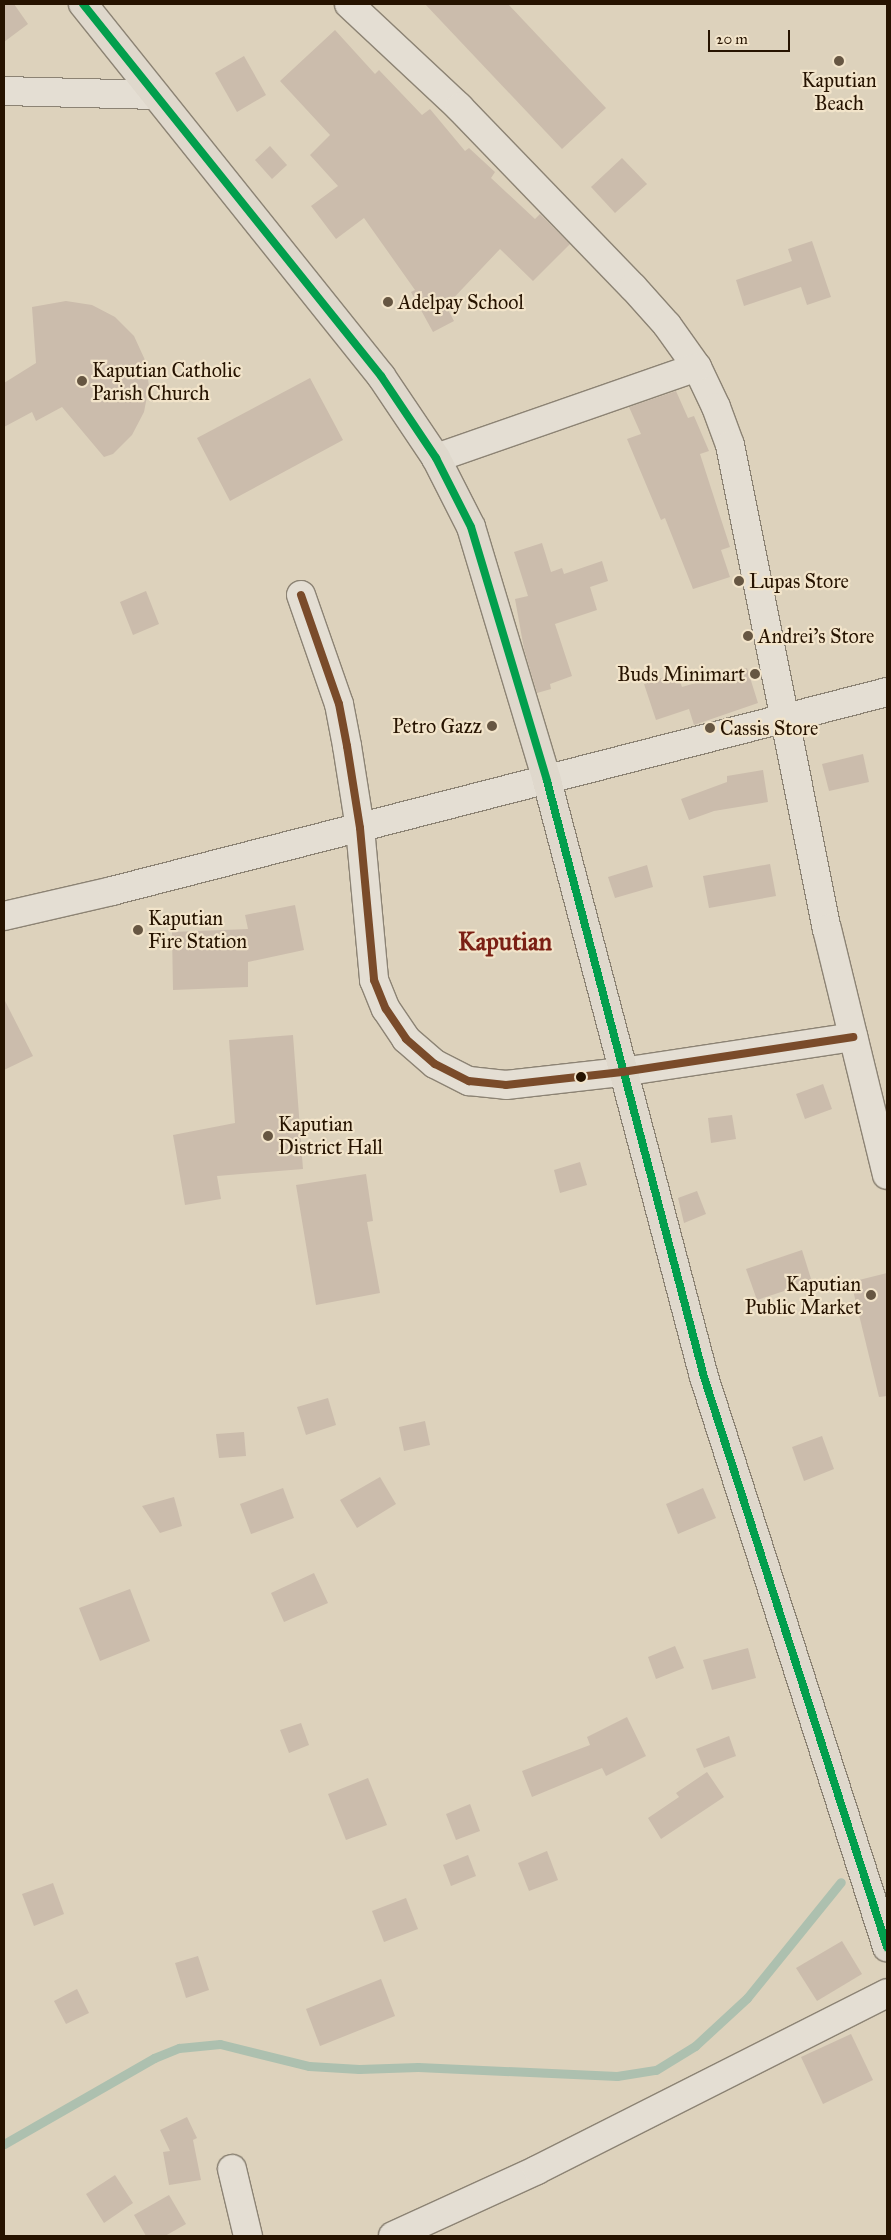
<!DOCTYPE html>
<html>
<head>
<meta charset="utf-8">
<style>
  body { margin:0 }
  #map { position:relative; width:891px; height:2240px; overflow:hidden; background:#ddd2bc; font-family:"IM FELL Great Primer",serif }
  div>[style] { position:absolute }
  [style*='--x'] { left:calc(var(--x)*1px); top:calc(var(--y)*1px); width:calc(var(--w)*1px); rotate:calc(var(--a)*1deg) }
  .stream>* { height:9px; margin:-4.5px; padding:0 4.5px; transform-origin:4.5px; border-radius:4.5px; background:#adc0af }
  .building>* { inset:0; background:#cbbcac }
  .roads { filter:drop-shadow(1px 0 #8c8374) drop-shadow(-1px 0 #8c8374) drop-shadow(0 1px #8c8374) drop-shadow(0 -1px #8c8374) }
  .minor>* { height:28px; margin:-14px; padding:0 14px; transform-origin:14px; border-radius:14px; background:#e4ded3 }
  .major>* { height:28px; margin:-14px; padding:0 14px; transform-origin:14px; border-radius:14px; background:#dfd8cc }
  .bus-1>* { height:8px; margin:-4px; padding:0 4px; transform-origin:4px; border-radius:4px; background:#029f4d }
  .bus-2>* { height:8px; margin:-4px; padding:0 4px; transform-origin:4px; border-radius:4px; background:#7a4b2a }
  .dots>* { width:14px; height:14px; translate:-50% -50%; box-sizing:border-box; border:2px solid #f2e4ca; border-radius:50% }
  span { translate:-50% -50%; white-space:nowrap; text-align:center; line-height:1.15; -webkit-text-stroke:4.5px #f2e4ca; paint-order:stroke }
  .poi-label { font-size:20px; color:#261300 }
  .left { translate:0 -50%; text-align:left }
  .right { translate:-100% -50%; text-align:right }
  .district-label { font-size:25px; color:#7a1f14; font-weight:700 }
  .frame { position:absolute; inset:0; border:5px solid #261300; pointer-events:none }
  .scale { position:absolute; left:708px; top:30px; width:82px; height:22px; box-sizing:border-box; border:2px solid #261300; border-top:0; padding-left:6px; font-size:15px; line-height:18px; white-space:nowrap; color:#261300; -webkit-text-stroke:4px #f2e4ca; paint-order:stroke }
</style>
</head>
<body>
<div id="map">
  <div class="stream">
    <div style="--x:4;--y:2144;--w:173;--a:-29.8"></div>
    <div style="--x:154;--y:2058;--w:27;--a:-22"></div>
    <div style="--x:179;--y:2048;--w:41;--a:-5.6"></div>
    <div style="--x:220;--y:2044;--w:92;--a:13.9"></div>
    <div style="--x:309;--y:2066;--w:50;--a:3.4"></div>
    <div style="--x:359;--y:2069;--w:59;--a:-1.9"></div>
    <div style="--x:418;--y:2067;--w:199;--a:2.6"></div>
    <div style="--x:617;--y:2076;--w:39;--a:-9"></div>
    <div style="--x:656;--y:2070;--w:46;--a:-31.6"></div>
    <div style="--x:695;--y:2046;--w:71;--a:-42.7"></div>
    <div style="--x:747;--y:1998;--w:149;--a:-51"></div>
  </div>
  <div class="building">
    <div style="clip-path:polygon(4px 4px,14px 4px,28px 24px,4px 42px)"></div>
    <div style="clip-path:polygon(425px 4px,508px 4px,606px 108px,562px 149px)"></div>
    <div style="clip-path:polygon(335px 30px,375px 74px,379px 70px,422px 115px,430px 109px,465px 151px,469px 148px,495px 172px,491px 178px,535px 219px,540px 214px,570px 244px,533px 281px,500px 249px,446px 306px,454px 321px,433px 332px,411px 292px,415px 290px,364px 218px,336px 239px,311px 206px,338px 186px,310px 155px,330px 135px,280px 81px)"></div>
    <div style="clip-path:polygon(244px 56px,266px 95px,237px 112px,215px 73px)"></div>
    <div style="clip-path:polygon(270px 146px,287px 165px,272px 179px,255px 160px)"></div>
    <div style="clip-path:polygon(622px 158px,647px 184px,615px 213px,591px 187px)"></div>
    <div style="clip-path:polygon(812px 241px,831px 297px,807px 305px,801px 287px,744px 306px,736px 280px,792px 261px,788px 249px)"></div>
    <div style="clip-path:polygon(66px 301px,92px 305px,115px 317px,134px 336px,145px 360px,149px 386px,144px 412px,132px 435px,113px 454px,104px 457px,62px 407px,36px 421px,32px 412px,4px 427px,4px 383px,36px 363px,32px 307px)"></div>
    <div style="clip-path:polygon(310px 378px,343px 440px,230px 501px,197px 438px)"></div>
    <div style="clip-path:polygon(676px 391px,688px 418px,694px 416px,709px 451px,700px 454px,730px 547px,721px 550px,730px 577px,693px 589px,665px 518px,661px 520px,627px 439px,641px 434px,629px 407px)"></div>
    <div style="clip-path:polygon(542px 543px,551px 572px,562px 568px,564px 574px,602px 561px,608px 581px,590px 587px,597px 610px,555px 624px,572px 676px,550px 684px,551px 689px,537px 693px,524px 649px,515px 599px,528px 596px,514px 552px)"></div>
    <div style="clip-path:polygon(146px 591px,159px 624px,133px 635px,120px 602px)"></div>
    <div style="clip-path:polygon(747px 668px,758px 703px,694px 725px,689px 709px,656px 720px,644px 684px,677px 673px,682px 687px)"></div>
    <div style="clip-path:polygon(863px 754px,869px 782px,829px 791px,822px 764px)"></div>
    <div style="clip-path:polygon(763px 770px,768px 802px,714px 811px,689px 820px,681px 799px,727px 782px,727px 776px)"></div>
    <div style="clip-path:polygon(770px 864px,776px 896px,709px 908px,703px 876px)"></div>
    <div style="clip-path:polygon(647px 865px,653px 887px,615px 898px,608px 877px)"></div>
    <div style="clip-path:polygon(295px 905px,304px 950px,248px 962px,248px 987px,173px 990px,172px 932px,248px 929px,245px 915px)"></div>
    <div style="clip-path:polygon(4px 999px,33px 1056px,4px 1070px)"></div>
    <div style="clip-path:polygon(293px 1035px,303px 1169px,217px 1176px,221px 1199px,185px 1205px,173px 1135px,235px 1123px,229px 1040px)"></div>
    <div style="clip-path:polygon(823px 1084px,832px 1109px,805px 1119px,796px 1094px)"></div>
    <div style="clip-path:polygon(732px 1115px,736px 1139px,711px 1143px,708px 1118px)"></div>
    <div style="clip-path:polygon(580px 1162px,587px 1185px,560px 1193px,554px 1170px)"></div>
    <div style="clip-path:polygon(366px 1174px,373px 1221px,367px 1222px,380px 1293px,316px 1305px,296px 1185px)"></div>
    <div style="clip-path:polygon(697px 1191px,706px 1214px,684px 1223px,678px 1198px)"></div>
    <div style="clip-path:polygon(802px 1250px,812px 1282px,757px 1300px,746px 1269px)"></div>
    <div style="clip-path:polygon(887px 1273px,887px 1396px,879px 1397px,851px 1282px)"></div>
    <div style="clip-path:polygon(328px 1398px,336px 1425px,306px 1435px,297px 1407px)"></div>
    <div style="clip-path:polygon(425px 1421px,430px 1445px,404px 1451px,399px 1427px)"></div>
    <div style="clip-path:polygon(244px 1432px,246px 1456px,219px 1458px,216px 1434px)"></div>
    <div style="clip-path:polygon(822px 1436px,834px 1469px,804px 1481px,792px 1447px)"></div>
    <div style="clip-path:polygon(380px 1477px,396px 1504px,357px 1528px,340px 1500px)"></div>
    <div style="clip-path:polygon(283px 1488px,294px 1518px,251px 1534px,240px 1504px)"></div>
    <div style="clip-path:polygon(703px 1488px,716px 1518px,678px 1534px,666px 1504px)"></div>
    <div style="clip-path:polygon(174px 1497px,182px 1526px,160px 1533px,142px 1506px)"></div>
    <div style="clip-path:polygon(314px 1573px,328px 1603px,284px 1622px,271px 1593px)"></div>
    <div style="clip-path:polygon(130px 1589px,150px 1641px,100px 1661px,79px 1608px)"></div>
    <div style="clip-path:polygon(675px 1646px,684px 1668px,656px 1679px,648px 1657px)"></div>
    <div style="clip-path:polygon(748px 1648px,756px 1678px,712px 1690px,703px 1660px)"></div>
    <div style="clip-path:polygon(627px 1717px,646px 1756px,606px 1776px,602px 1768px,532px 1797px,522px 1771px,590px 1745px,587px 1737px)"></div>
    <div style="clip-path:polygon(301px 1723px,309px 1745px,289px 1753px,280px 1730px)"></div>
    <div style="clip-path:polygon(729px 1736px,736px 1756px,704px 1768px,696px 1749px)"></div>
    <div style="clip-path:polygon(707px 1772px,724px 1797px,661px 1839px,648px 1818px,679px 1797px,676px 1793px)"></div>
    <div style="clip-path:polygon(368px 1778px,387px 1825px,346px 1840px,328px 1794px)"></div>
    <div style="clip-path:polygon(470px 1804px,480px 1831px,456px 1840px,446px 1814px)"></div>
    <div style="clip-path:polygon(547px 1851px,558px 1880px,529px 1891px,518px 1863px)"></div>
    <div style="clip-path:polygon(468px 1855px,476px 1876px,451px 1886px,443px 1865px)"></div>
    <div style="clip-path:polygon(53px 1883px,64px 1914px,34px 1926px,22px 1894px)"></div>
    <div style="clip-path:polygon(406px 1898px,418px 1929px,384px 1942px,372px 1911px)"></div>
    <div style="clip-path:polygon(842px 1941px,862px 1974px,817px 2001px,796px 1968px)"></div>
    <div style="clip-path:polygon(198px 1956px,209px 1990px,186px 1998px,175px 1963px)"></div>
    <div style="clip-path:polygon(381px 1979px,395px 2016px,320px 2046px,306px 2009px)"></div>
    <div style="clip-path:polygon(77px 1989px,89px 2013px,66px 2024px,54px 2001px)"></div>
    <div style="clip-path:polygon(851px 2034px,873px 2080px,823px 2104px,801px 2057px)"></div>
    <div style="clip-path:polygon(187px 2117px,197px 2138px,193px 2140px,201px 2180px,169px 2185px,163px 2152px,170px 2151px,160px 2130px)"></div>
    <div style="clip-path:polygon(115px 2175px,133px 2203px,104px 2223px,86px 2194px)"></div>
    <div style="clip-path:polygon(169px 2195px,186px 2224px,165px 2236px,146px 2236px,134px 2215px)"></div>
  </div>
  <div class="roads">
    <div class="minor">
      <div style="--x:349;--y:4;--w:151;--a:43.1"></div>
      <div style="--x:459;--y:107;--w:250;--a:46"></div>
      <div style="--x:633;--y:287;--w:51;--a:48.2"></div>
      <div style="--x:667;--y:325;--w:52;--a:54.5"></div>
      <div style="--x:697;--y:367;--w:44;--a:64.6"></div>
      <div style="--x:716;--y:407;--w:40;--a:69.8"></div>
      <div style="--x:730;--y:445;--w:494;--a:78.7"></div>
      <div style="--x:827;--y:929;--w:253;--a:76.3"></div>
      <div style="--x:4;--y:91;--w:151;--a:1.5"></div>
      <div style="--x:436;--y:458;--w:276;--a:-19.2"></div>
      <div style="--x:301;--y:595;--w:115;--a:70.8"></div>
      <div style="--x:339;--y:704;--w:43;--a:79.2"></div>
      <div style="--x:347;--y:746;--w:83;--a:81"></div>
      <div style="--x:360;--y:828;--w:153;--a:84.7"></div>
      <div style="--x:374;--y:980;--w:31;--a:68"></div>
      <div style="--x:386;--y:1009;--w:36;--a:56"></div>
      <div style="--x:406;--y:1039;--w:38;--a:41"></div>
      <div style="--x:435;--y:1064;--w:38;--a:27"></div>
      <div style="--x:469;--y:1081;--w:37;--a:6"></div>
      <div style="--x:506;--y:1085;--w:117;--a:-6.4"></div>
      <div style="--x:622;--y:1072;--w:234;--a:-8.6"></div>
      <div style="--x:4;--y:916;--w:111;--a:-13"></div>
      <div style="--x:112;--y:891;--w:800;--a:-14.4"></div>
      <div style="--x:232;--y:2169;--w:69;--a:76.6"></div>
      <div style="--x:393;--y:2236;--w:158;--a:-24.6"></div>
      <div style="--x:537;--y:2170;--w:392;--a:-26.8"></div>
    </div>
    <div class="major">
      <div style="--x:83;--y:4;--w:477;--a:51.3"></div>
      <div style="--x:381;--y:376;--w:99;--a:56.1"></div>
      <div style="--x:436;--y:458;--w:77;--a:63.1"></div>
      <div style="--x:471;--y:527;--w:265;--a:73.3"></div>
      <div style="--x:547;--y:781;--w:616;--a:75.24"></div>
      <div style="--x:704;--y:1377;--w:599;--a:72.2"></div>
    </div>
  </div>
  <div class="bus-1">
    <div style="--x:83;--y:4;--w:477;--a:51.3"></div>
    <div style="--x:381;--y:376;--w:99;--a:56.1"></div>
    <div style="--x:436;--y:458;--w:77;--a:63.1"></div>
    <div style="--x:471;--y:527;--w:265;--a:73.3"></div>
    <div style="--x:547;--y:781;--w:616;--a:75.24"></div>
    <div style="--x:704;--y:1377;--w:599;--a:72.2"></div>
  </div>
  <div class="bus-2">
    <div style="--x:301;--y:595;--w:115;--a:70.8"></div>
    <div style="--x:339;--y:704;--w:43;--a:79.2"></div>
    <div style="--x:347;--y:746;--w:83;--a:81"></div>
    <div style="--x:360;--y:828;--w:153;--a:84.7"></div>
    <div style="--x:374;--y:980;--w:31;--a:68"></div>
    <div style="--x:386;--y:1009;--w:36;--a:56"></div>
    <div style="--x:406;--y:1039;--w:38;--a:41"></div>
    <div style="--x:435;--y:1064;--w:38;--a:27"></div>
    <div style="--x:469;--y:1081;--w:37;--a:6"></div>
    <div style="--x:506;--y:1085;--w:117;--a:-6.4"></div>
    <div style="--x:622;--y:1072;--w:234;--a:-8.6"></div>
  </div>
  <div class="dots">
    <div style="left:839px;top:61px;background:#665642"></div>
    <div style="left:388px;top:302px;background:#665642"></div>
    <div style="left:82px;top:381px;background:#665642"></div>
    <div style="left:739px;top:581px;background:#665642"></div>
    <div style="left:748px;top:636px;background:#665642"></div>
    <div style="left:755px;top:674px;background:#665642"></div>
    <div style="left:492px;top:726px;background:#665642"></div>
    <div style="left:710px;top:728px;background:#665642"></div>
    <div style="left:138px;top:930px;background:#665642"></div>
    <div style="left:581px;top:1077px;background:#261300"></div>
    <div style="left:268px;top:1136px;background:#665642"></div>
    <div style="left:871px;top:1295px;background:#665642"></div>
  </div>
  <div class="poi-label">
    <span style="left:839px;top:92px">Kaputian<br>Beach</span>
    <span class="left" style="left:398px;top:302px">Adelpay School</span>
    <span class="left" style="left:92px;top:382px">Kaputian Catholic<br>Parish Church</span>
    <span class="left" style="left:749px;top:581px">Lupas Store</span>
    <span class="left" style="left:758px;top:636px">Andrei's Store</span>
    <span class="right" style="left:745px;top:674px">Buds Minimart</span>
    <span class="right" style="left:482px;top:726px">Petro Gazz</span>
    <span class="left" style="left:720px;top:728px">Cassis Store</span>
    <span class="left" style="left:148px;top:930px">Kaputian<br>Fire Station</span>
    <span class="left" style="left:278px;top:1136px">Kaputian<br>District Hall</span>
    <span class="right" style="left:861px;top:1296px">Kaputian<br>Public Market</span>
  </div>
  <div class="district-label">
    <span style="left:505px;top:942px">Kaputian</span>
  </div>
  <div class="frame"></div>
  <div class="scale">20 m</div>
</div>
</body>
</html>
